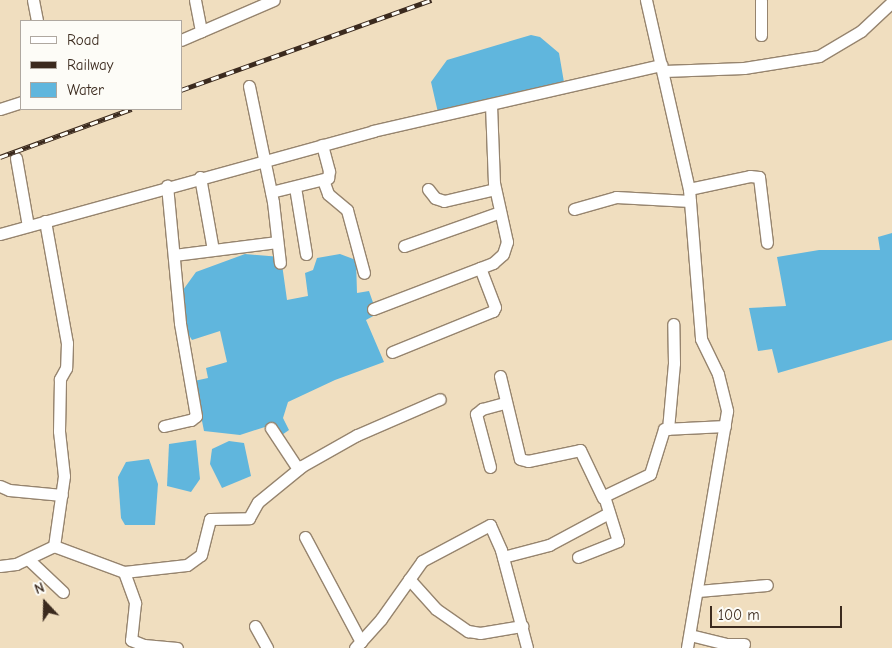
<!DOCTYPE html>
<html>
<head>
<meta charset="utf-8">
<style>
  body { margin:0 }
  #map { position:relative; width:892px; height:648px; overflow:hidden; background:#f0debf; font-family:"Comic Neue",sans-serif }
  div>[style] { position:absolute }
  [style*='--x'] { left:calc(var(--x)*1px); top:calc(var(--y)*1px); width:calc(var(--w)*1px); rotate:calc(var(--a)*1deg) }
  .water>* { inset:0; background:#60b6dd }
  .roads { filter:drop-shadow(1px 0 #96846e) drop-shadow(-1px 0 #96846e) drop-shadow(0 1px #96846e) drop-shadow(0 -1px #96846e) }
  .minor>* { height:11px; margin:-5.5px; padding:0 5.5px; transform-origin:5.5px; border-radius:5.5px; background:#fff }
  .rail>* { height:4.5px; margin-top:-2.25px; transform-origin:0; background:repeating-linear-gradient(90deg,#fdfcf7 0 8px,#3b2a1e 0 16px); box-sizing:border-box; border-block:1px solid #3b2a1e }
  span { translate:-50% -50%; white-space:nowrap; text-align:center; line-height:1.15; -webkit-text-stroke:4px #fdfcf7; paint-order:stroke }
  .legend { position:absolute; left:20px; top:20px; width:162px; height:90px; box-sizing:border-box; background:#fdfcf7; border:1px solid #afa8a0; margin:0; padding:6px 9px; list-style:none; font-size:15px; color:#3b2a1e }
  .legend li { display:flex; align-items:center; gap:10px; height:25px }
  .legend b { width:25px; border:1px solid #afa8a0 }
  .north { position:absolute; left:20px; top:578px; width:50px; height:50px; -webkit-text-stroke:4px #fdfcf7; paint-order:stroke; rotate:339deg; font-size:14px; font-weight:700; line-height:20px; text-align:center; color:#3b2a1e }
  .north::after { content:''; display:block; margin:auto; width:18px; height:22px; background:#3b2a1e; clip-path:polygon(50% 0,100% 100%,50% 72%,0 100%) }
  .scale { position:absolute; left:710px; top:606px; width:132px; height:22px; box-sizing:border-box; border:2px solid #3b2a1e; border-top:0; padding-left:6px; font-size:15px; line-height:18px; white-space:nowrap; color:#3b2a1e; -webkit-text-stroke:4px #fdfcf7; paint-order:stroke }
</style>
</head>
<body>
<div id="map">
  <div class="water">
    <div style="clip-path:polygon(531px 35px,540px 37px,559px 53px,566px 94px,511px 103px,459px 118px,439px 117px,431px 82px,447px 60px)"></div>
    <div style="clip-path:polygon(892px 233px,892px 340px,778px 373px,772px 349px,758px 351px,749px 308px,786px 306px,777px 257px,819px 250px,880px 250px,878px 237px)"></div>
    <div style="clip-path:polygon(245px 254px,281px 257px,287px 300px,308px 296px,305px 273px,313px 270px,317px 258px,340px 254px,356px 260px,357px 293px,369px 291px,377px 314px,366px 320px,384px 362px,335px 380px,288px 402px,283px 418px,289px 430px,279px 437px,268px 426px,240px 435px,204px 431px,194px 381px,208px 378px,206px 368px,227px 362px,220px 331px,192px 340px,187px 332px,183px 290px,196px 272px)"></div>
    <div style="clip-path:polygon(196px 440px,200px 479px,191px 492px,167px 486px,169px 444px)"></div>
    <div style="clip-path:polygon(229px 441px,244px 443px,251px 476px,222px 488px,210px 464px,212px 449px)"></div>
    <div style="clip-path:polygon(149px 459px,158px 484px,155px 525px,125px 525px,121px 518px,118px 477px,126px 462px)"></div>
  </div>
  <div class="roads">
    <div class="minor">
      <div style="--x:33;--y:0;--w:21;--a:79"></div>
      <div style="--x:195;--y:0;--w:32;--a:79"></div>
      <div style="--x:646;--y:0;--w:194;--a:77.2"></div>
      <div style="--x:689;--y:189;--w:150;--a:85.4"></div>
      <div style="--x:701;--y:339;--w:39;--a:64"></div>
      <div style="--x:718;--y:374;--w:38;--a:76"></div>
      <div style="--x:727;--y:411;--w:240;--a:99.6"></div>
      <div style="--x:761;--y:0;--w:35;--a:90"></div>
      <div style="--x:181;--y:40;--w:101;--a:-23.3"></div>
      <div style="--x:664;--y:71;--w:80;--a:-2.1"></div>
      <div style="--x:744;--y:68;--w:76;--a:-9.1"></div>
      <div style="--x:819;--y:56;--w:49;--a:-30.8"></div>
      <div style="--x:861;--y:31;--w:42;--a:-43.1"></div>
      <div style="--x:249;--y:86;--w:118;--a:78.3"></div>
      <div style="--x:273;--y:202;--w:61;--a:83.5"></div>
      <div style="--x:0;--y:109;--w:22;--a:-18"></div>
      <div style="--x:16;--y:158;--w:69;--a:80"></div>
      <div style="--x:200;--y:177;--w:74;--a:79.9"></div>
      <div style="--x:323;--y:180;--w:15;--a:70"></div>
      <div style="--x:328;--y:194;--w:25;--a:40"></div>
      <div style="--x:347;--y:210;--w:65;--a:74.9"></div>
      <div style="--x:295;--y:187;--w:68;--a:80.7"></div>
      <div style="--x:428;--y:189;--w:11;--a:52"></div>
      <div style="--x:435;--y:198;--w:9;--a:18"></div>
      <div style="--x:444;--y:201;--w:52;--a:-13.2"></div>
      <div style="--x:689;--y:189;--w:62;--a:-12"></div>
      <div style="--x:750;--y:176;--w:9;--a:6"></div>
      <div style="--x:759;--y:177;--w:66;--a:83.1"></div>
      <div style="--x:271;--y:192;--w:59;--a:-13.8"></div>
      <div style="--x:328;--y:178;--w:7;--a:-82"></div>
      <div style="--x:329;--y:171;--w:27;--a:-105"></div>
      <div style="--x:574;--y:209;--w:44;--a:-15.9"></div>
      <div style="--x:616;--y:197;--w:74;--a:3.1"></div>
      <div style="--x:45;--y:221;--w:124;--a:79.8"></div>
      <div style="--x:67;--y:343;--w:25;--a:92"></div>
      <div style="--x:66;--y:368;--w:13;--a:119"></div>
      <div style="--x:60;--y:379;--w:52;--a:91.1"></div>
      <div style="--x:59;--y:431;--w:45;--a:83.7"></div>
      <div style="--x:64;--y:476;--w:71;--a:98.1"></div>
      <div style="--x:0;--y:234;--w:387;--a:-15.4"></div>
      <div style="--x:373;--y:131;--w:296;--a:-12.9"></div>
      <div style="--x:404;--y:246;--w:102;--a:-19.5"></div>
      <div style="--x:174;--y:255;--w:104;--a:-7.2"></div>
      <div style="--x:373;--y:309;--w:129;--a:-21"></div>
      <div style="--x:493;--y:263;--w:13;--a:-42"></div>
      <div style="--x:503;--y:254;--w:13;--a:-72"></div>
      <div style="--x:507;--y:242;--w:60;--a:-102.4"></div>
      <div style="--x:494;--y:183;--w:78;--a:-92.2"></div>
      <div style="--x:392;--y:352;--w:109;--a:-22.1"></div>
      <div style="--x:493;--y:311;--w:4;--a:-63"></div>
      <div style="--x:495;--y:307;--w:42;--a:-111"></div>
      <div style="--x:500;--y:376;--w:85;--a:76.5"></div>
      <div style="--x:520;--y:459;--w:8;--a:14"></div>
      <div style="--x:528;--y:461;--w:53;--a:-11.9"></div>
      <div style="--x:580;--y:450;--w:53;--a:64.4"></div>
      <div style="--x:164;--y:426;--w:28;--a:-13"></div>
      <div style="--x:191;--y:420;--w:6;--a:-39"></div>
      <div style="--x:196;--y:416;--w:94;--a:-99.8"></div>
      <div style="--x:180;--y:323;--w:138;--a:-95.4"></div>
      <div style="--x:271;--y:428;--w:49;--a:56.6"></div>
      <div style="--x:668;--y:429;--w:66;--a:-84.8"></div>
      <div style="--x:674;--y:363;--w:39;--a:-91"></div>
      <div style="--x:490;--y:467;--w:55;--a:-104.8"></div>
      <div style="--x:476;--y:414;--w:8;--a:-40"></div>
      <div style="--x:482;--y:409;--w:23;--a:-15"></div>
      <div style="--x:0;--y:486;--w:10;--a:24"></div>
      <div style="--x:9;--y:490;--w:53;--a:5.4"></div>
      <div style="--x:305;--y:537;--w:119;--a:61.9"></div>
      <div style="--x:503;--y:557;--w:48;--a:-14.6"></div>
      <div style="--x:549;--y:545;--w:68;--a:-28.1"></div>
      <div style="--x:578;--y:557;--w:43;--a:-21.8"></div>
      <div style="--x:618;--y:541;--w:47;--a:-107.3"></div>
      <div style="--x:604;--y:496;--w:51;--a:-25.6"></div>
      <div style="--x:650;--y:474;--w:47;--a:-72.7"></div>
      <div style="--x:664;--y:429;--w:61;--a:-2.8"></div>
      <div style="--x:28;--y:559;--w:48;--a:43.3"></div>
      <div style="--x:0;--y:566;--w:16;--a:-7"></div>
      <div style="--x:16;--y:564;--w:42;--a:-25.3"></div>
      <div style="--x:54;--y:546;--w:75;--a:20.4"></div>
      <div style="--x:124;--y:572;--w:63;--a:-6.3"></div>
      <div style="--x:187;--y:565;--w:17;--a:-36"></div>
      <div style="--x:201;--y:555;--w:37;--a:-76"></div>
      <div style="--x:210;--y:519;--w:39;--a:-1"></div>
      <div style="--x:249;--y:518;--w:18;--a:-61"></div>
      <div style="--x:258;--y:502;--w:57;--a:-39.3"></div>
      <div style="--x:302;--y:466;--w:63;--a:-29.4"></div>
      <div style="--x:357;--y:435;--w:90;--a:-23.4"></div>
      <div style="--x:124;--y:572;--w:33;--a:70"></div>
      <div style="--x:135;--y:603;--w:37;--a:96"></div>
      <div style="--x:131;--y:640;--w:14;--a:21"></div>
      <div style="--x:144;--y:645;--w:33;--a:5"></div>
      <div style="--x:409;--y:579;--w:40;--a:48"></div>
      <div style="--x:436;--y:609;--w:39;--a:35"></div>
      <div style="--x:468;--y:631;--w:12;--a:9"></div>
      <div style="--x:480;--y:633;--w:43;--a:-9.5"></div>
      <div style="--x:698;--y:591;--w:69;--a:-5"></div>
      <div style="--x:255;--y:626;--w:25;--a:61"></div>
      <div style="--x:690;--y:635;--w:36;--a:14"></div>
      <div style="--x:725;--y:644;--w:19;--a:0"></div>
      <div style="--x:355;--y:648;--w:39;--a:-48"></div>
      <div style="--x:381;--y:619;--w:71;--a:-54.7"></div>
      <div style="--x:422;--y:561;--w:77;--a:-27.9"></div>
      <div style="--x:490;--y:525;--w:27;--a:66"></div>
      <div style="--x:501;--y:550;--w:101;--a:75.1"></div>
    </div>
  </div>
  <div class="rail">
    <div style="--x:181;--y:90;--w:266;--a:-19.8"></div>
    <div style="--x:0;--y:157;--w:140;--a:-20.1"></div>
  </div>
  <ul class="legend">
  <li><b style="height:6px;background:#fff"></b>Road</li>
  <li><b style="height:6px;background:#3b2a1e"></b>Railway</li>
  <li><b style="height:14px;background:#60b6dd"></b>Water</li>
  </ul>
  <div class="north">N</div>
  <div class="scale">100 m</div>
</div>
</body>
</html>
